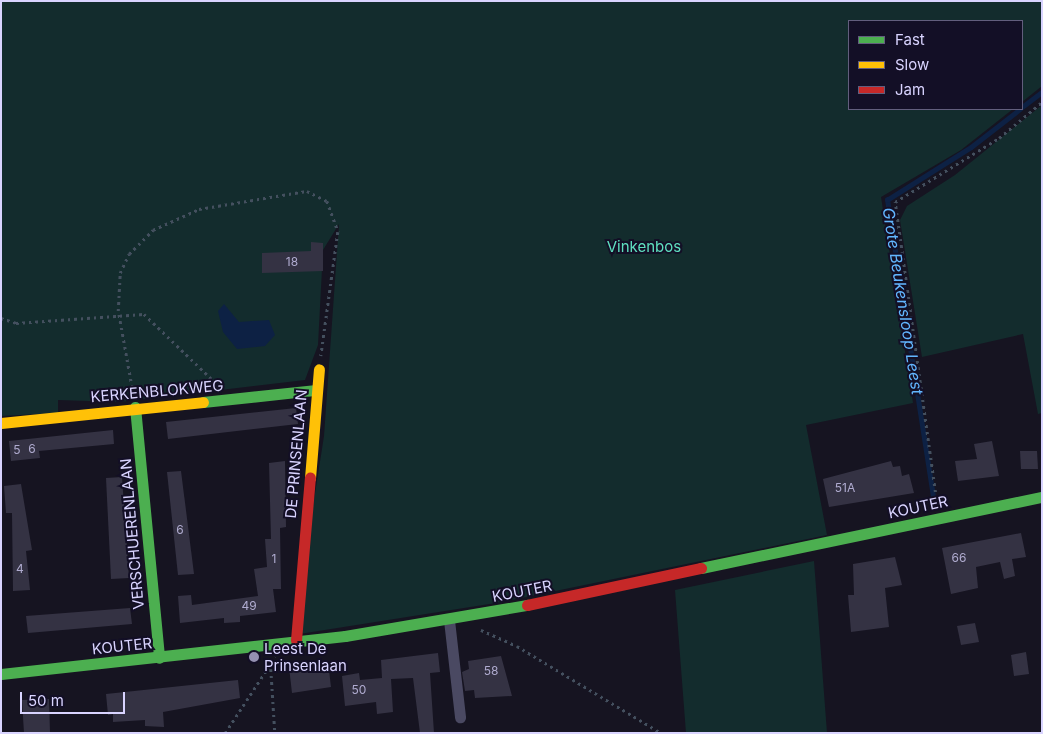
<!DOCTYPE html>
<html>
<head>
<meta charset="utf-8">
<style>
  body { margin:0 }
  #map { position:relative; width:1043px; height:734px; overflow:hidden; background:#161421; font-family:Inter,sans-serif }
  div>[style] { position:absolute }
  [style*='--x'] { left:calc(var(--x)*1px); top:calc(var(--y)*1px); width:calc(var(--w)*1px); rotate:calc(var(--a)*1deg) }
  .green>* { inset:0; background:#132c2d }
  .water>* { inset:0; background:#0d2144 }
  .stream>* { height:4.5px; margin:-2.25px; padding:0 2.25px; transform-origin:2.25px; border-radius:2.25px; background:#0d2144 }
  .building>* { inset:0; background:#343243 }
  .path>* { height:2.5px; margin-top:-1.25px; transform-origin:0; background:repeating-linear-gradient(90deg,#44505f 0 2.5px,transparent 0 6.5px) }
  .street>* { height:11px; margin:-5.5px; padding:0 5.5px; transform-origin:5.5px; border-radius:5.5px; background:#4a4962 }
  .fast>* { height:11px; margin:-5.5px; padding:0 5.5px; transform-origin:5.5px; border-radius:5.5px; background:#4caf50 }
  .slow>* { height:11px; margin:-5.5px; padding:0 5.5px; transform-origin:5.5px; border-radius:5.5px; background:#ffc107 }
  .jam>* { height:11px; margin:-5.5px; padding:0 5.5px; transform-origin:5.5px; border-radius:5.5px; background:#c62828 }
  .dots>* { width:14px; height:14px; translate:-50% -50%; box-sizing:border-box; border:2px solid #130f26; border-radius:50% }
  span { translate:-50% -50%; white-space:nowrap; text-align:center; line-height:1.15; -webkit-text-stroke:4px #130f26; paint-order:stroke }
  .number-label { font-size:12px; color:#b0acd0 }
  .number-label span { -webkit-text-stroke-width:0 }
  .park-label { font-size:15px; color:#5fe0c0 }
  .street-label { font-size:15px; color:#d9d4ff }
  .poi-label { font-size:15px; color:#d9d4ff }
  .left { translate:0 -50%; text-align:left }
  .water-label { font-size:16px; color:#62b6ff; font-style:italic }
  .frame { position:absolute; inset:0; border:2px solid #d9d4ff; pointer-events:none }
  .legend { position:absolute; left:848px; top:20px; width:175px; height:90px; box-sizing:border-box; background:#130f26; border:1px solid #625e7d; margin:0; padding:6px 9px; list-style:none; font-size:15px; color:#d9d4ff }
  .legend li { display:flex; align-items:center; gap:10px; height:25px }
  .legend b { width:25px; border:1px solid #625e7d }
  .scale { position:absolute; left:20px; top:692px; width:105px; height:22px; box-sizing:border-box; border:2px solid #d9d4ff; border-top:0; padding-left:6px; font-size:15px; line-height:18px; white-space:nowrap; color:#d9d4ff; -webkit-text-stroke:4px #130f26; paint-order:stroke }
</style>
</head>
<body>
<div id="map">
  <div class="green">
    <div style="clip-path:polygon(1px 1px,1042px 1px,1042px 86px,1022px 102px,1022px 21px,849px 21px,849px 109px,1013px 109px,961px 150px,881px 197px,913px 403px,806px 425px,827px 535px,502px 602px,293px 635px,324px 436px,339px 224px,323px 250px,318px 345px,305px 380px,120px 402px,58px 400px,58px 413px,1px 416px)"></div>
    <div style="clip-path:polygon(1042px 105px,1042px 413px,1038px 414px,1023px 334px,922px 357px,900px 220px,907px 206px,955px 175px)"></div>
    <div style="clip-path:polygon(814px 561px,827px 733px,686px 733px,675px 590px)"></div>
  </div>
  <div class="water">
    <div style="clip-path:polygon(224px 304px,239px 322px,269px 320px,275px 335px,265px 346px,237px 349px,223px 332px,218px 311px)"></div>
  </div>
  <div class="stream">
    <div style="--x:1022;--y:107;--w:25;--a:-37"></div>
    <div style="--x:934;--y:503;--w:307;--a:-98.8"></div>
    <div style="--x:887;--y:200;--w:99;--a:-32.2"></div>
    <div style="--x:971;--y:147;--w:62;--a:-37.8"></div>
  </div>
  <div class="building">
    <div style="clip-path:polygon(311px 242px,323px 243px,323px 271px,262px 273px,262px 253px,311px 251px)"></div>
    <div style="clip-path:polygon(296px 408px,298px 424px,168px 439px,166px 422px)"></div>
    <div style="clip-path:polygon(113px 430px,114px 444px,39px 451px,40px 458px,11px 461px,9px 441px)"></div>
    <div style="clip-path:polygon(992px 441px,999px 476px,958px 481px,955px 461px,977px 459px,974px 444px)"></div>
    <div style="clip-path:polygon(1020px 451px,1037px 451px,1038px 469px,1021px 469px)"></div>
    <div style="clip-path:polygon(285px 461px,286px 527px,280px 528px,281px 589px,273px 589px,276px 612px,240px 616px,240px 622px,224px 623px,224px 618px,180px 623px,178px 596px,191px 595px,192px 605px,258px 596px,254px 569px,267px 567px,265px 539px,271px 539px,269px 463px)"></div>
    <div style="clip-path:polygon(891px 461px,893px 467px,900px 466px,902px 476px,909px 474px,914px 493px,829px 507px,823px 479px)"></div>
    <div style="clip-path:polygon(181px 471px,194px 574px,178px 575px,167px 472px)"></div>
    <div style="clip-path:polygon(122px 477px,129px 578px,111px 579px,106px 478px)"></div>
    <div style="clip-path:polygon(21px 484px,32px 550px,26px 551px,30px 590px,13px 591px,12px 513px,6px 513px,4px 486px)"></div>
    <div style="clip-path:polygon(1021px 533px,1026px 557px,1012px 559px,1015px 576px,1004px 579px,1000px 562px,976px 567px,978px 588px,951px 594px,942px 548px)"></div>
    <div style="clip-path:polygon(895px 557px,902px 585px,885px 588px,889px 627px,851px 632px,848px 595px,854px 595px,853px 564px)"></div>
    <div style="clip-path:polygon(130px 608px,132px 624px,28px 633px,26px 616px)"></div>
    <div style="clip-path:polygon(975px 623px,979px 642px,961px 645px,957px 626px)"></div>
    <div style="clip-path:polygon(1026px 652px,1029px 674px,1014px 676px,1011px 655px)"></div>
    <div style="clip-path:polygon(438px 653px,440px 672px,430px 673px,434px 733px,420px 733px,413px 678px,391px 679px,393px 712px,377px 714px,376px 702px,345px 706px,342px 676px,359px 673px,360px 680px,382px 678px,381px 660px)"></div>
    <div style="clip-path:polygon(501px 656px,512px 696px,475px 698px,474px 690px,465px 691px,462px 672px,469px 669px,468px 661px)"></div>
    <div style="clip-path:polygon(328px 662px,331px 687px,292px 693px,289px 667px)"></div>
    <div style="clip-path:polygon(238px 680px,240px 698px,163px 712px,164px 727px,145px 726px,145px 720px,113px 722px,113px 714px,108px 715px,106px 694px)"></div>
    <div style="clip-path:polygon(49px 699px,50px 733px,24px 733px,22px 700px)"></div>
  </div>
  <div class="path">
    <div style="--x:1;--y:318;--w:16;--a:18"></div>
    <div style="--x:16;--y:323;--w:128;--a:-4"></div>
    <div style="--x:144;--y:314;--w:103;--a:43.8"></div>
    <div style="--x:133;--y:394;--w:84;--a:-100.2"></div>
    <div style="--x:118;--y:311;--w:38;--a:-87"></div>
    <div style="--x:120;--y:273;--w:21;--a:-65"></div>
    <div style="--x:129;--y:254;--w:34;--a:-45"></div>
    <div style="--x:153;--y:230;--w:51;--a:-24.5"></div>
    <div style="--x:199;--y:209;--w:109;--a:-9.5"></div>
    <div style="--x:307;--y:191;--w:22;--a:27"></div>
    <div style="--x:327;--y:201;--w:33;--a:70"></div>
    <div style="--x:338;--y:232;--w:125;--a:97.8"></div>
    <div style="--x:937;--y:505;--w:306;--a:-97.9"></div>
    <div style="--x:895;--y:202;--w:122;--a:-31.6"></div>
    <div style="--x:999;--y:138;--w:56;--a:-39.9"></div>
    <div style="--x:481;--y:630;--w:39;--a:24"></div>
    <div style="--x:517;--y:646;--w:168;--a:31.1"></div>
    <div style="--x:271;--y:669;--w:64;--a:86.4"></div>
    <div style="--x:225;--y:733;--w:91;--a:-56.7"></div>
  </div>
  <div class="street">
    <div style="--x:449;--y:620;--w:98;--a:83.5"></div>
  </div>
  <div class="fast">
    <div style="--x:203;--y:402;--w:114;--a:-6.1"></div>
    <div style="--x:135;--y:407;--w:252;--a:84.5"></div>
    <div style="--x:701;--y:568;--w:348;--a:-11.8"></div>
    <div style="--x:1;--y:674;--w:346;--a:-6.3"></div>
    <div style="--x:345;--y:636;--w:185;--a:-9.7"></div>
  </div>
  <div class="slow">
    <div style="--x:1;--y:423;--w:203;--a:-5.9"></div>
    <div style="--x:310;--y:478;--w:109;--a:-85.3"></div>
  </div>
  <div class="jam">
    <div style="--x:527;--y:605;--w:178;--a:-12"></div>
    <div style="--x:296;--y:640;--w:163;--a:-85.1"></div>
  </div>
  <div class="dots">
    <div style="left:254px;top:657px;background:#9591b1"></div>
  </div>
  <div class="number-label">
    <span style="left:292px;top:262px">18</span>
    <span style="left:32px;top:449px">6</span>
    <span style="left:17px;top:450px">5</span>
    <span style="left:845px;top:488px">51A</span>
    <span style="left:180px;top:530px">6</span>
    <span style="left:959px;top:558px">66</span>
    <span style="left:274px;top:559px">1</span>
    <span style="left:20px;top:569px">4</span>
    <span style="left:249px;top:606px">49</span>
    <span style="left:491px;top:671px">58</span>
    <span style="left:359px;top:690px">50</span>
  </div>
  <div class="park-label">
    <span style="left:644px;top:247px">Vinkenbos</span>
  </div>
  <div class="street-label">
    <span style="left:157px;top:391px;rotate:-5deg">KERKENBLOKWEG</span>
    <span style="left:296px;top:454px;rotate:-85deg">DE PRINSENLAAN</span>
    <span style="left:918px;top:507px;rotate:-12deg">KOUTER</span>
    <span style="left:132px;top:534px;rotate:-95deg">VERSCHUERENLAAN</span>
    <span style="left:522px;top:591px;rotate:-11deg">KOUTER</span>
    <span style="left:122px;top:646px;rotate:-6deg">KOUTER</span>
  </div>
  <div class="poi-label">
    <span class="left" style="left:264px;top:657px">Leest De<br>Prinsenlaan</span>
  </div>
  <div class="water-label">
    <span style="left:903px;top:301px;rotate:81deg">Grote Beukensloop Leest</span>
  </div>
  <div class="frame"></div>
  <ul class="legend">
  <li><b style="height:6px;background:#4caf50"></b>Fast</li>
  <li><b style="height:6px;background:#ffc107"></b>Slow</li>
  <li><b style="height:6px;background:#c62828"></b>Jam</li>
  </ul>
  <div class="scale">50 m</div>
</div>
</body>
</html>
